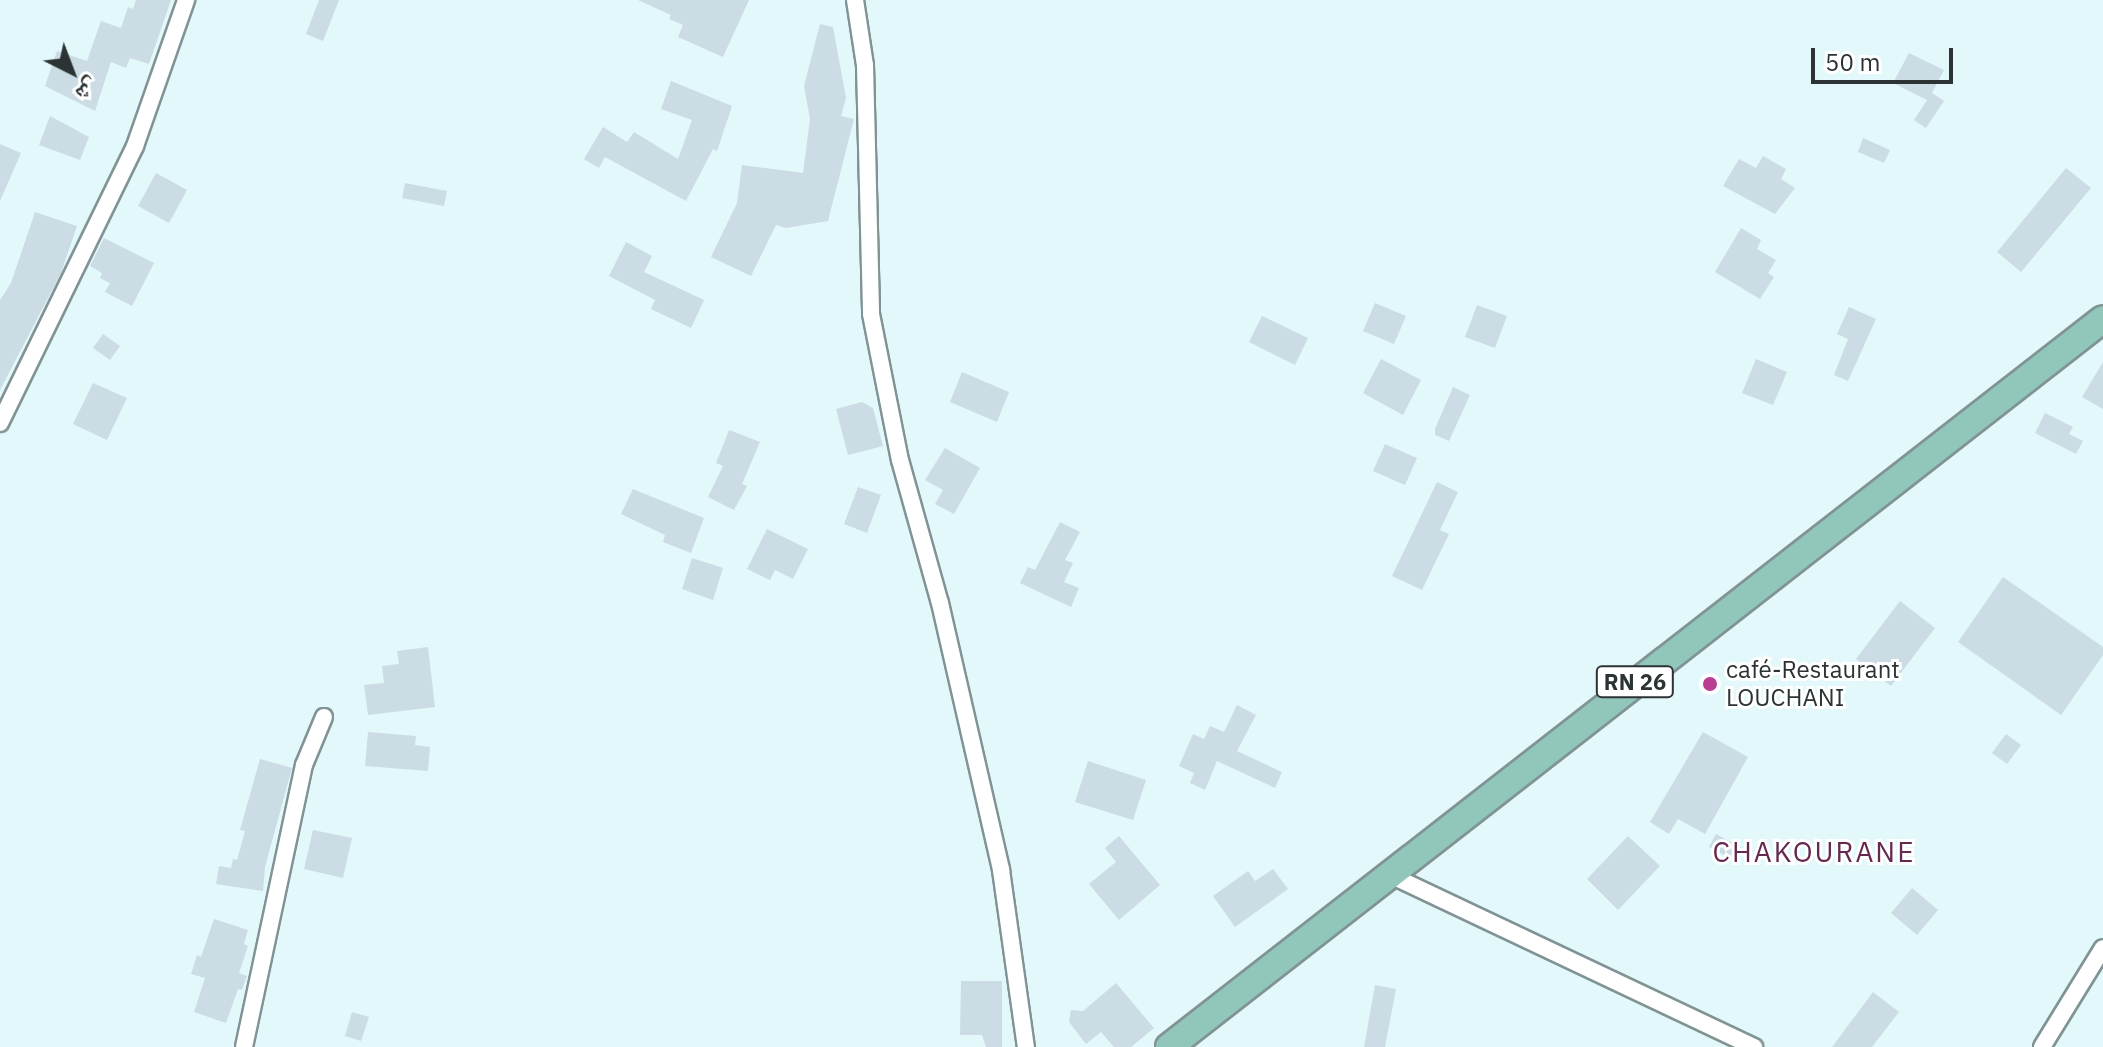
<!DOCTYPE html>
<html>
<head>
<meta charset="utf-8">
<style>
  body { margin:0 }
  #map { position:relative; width:2103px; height:1047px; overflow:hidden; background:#e3f8fa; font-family:"IBM Plex Sans","Noto Naskh Arabic",sans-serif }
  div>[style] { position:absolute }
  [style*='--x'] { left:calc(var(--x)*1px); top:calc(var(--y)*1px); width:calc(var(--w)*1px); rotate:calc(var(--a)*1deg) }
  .building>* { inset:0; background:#cbdce5 }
  .roads { filter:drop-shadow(2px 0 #809395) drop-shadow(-2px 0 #809395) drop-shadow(0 2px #809395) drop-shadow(0 -2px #809395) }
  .street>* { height:16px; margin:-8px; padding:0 8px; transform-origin:8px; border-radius:8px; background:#fff }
  .primary>* { height:26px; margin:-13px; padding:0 13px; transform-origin:13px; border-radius:13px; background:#91c7bb }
  .dots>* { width:22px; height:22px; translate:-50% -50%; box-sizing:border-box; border:4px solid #fff; border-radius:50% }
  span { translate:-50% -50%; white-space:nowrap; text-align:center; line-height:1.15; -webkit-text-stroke:6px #fff; paint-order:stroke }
  .shield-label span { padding:2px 6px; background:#fff; border:2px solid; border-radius:6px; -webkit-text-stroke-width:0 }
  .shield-label { font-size:22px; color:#2b3334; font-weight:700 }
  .poi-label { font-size:24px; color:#2b3334 }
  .left { translate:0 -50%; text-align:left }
  .quarter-label { font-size:28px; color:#642950; letter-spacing:2px }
  .north { position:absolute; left:32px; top:32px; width:80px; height:80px; -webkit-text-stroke:6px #fff; paint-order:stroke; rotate:138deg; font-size:22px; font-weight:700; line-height:32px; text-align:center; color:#2b3334 }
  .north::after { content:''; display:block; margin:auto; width:28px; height:36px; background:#2b3334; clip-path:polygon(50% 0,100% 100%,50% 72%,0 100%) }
  .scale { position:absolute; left:1811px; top:48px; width:142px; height:36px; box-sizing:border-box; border:4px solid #2b3334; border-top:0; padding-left:10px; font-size:24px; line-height:28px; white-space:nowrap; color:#2b3334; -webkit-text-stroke:6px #fff; paint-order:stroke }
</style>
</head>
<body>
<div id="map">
  <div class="building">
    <div style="clip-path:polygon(136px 0,171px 0,149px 64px,130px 58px,126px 68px,111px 62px,95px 111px,45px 86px,57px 51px,87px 61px,101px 21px,121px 28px,128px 7px,133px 9px)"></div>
    <div style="clip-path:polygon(319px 0,339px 0,323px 41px,306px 34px)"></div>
    <div style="clip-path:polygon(638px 0,749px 0,723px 57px,678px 37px,683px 25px,669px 19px,671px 15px)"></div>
    <div style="clip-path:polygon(820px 24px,833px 27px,846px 98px,841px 116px,854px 119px,828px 221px,786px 228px,776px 225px,751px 276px,711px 257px,737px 203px,742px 165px,803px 173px,810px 119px,804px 86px)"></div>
    <div style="clip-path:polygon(1909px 53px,1944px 70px,1932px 93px,1944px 101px,1926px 128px,1914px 120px,1927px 100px,1893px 83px)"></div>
    <div style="clip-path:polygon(671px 81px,732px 106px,717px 151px,713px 149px,686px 201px,605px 157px,599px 168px,584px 159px,603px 127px,627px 142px,634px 132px,678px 159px,692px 120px,661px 109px)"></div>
    <div style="clip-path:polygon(50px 116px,89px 137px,80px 160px,39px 145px)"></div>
    <div style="clip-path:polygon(1863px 138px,1890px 150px,1884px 163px,1858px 152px)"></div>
    <div style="clip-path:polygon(0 144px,21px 153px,0 201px)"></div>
    <div style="clip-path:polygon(1763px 156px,1786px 169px,1781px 179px,1795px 188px,1775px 214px,1723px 186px,1739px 159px,1756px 168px)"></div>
    <div style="clip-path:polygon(2066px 168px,2091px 188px,2021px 272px,1997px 252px)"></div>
    <div style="clip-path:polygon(156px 173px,187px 190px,169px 223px,138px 206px)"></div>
    <div style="clip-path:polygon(405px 183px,447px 191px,444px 206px,402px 198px)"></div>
    <div style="clip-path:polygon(35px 212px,77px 226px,61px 273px,0 390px,0 300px,11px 283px)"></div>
    <div style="clip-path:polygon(1741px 228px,1761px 240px,1757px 249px,1776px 260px,1768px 273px,1774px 277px,1760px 299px,1715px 272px)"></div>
    <div style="clip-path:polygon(104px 238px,154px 263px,132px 306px,105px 292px,110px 283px,100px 278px,102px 273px,90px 266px)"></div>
    <div style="clip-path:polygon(626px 242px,652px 256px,644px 272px,704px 300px,691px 328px,651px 309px,655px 300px,609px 276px)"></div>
    <div style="clip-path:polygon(1375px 303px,1406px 316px,1394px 344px,1363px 331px)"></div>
    <div style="clip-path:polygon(1477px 305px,1507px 316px,1495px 348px,1465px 337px)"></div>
    <div style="clip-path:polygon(1849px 307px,1876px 319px,1848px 381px,1834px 375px,1848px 339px,1837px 334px)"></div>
    <div style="clip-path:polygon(1262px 316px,1308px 338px,1295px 365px,1249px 342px)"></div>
    <div style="clip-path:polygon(103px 334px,120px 346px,110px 360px,93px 348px)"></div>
    <div style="clip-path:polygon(1381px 359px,1421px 380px,1403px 415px,1363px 393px)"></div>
    <div style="clip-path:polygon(1756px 359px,1787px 372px,1773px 405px,1742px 393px)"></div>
    <div style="clip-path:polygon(2103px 362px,2103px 409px,2082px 397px)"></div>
    <div style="clip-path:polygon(962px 372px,1009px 392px,997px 422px,950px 402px)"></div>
    <div style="clip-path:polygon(93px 383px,127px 398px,107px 440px,73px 424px)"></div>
    <div style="clip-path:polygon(1453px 387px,1470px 395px,1449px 441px,1435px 435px,1435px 429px)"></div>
    <div style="clip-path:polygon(862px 402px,873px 408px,883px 446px,848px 455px,836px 409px)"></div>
    <div style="clip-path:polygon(2045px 413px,2073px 427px,2069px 434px,2083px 441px,2076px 454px,2035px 433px)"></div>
    <div style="clip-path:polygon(729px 430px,760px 442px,742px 484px,747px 486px,734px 510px,708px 497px,723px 466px,716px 463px)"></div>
    <div style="clip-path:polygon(1385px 444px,1417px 458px,1405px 485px,1373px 471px)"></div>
    <div style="clip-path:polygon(945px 448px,980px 468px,954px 514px,935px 504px,943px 490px,925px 480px)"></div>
    <div style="clip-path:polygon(1437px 482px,1458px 492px,1440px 530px,1449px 534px,1422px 590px,1392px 576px)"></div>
    <div style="clip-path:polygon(858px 487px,881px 495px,867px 533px,844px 524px)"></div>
    <div style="clip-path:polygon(633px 489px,704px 518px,691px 553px,663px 542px,665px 535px,621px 514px)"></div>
    <div style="clip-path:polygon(1060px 522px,1080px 532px,1065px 560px,1073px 563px,1064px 582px,1079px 588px,1071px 607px,1020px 583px,1028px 567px,1035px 570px)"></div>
    <div style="clip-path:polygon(767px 529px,808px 549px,793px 579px,775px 570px,770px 580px,747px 569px)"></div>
    <div style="clip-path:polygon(692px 558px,723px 568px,713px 600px,682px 589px)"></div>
    <div style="clip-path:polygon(2003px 577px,2103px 647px,2103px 655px,2061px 715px,1958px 642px)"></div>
    <div style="clip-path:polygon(1900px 601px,1935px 628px,1891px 686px,1856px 659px)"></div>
    <div style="clip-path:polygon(428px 647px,435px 707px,368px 715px,364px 685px,384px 683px,382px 666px,399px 664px,397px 651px)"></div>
    <div style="clip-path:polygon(1237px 705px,1256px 715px,1237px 751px,1282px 772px,1275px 788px,1217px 761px,1205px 790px,1190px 783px,1194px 773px,1179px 766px,1193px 734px,1204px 739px,1210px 726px,1224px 732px)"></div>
    <div style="clip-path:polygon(368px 732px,416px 736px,415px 745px,430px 747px,428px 771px,365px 766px)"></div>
    <div style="clip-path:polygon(1703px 732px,1748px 757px,1705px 834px,1678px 819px,1669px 834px,1650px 822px)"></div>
    <div style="clip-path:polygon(2006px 734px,2021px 745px,2007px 764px,1992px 753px)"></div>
    <div style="clip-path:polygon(260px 759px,292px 768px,265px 867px,263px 891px,216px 884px,219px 866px,231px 868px,233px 859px,237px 860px,245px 831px,240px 830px)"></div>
    <div style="clip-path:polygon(1088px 761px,1146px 780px,1133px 820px,1075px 802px)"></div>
    <div style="clip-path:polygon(313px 830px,352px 838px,343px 878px,304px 869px)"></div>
    <div style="clip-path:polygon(1716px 834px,1744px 849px,1737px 862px,1709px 847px)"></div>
    <div style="clip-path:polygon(1119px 836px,1160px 885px,1119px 920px,1089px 884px,1116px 862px,1105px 848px)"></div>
    <div style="clip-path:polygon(1628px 836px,1660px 866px,1618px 910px,1587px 879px)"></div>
    <div style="clip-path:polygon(1273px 869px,1288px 889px,1235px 927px,1213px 896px,1248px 871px,1255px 881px)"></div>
    <div style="clip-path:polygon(1912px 888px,1938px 910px,1917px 935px,1891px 913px)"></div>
    <div style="clip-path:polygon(214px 919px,248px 930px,244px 944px,248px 946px,239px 973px,247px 976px,242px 990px,238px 989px,226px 1023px,194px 1012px,205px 978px,191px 974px,197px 955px,201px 957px)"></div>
    <div style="clip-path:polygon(961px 981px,1002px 981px,1002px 1047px,986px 1047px,982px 1035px,960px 1035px)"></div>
    <div style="clip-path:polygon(1116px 983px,1154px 1028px,1131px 1047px,1114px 1047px,1101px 1032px,1086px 1044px,1069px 1022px,1071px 1010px,1083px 1011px)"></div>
    <div style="clip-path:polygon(1375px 985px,1396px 989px,1385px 1047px,1364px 1047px)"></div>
    <div style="clip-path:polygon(1873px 992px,1899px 1012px,1872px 1047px,1832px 1047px)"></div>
    <div style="clip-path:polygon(352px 1012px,369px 1017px,361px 1041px,345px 1036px)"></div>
  </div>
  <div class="roads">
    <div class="street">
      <div style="--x:855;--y:0;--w:66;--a:81.3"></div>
      <div style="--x:865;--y:65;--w:249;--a:88.6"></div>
      <div style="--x:871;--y:314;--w:149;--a:78.8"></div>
      <div style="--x:900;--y:460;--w:148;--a:74.4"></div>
      <div style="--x:940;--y:603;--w:274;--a:77.1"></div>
      <div style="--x:1001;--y:870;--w:179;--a:82"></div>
      <div style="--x:0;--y:423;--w:308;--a:-64"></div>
      <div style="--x:135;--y:146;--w:155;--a:-70.7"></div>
      <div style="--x:1388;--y:874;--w:405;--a:25.3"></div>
      <div style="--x:244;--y:1047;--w:288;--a:-78"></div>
      <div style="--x:304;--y:765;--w:52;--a:-67.4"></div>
      <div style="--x:2042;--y:1047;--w:116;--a:-58.4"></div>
    </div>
    <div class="primary">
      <div style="--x:1169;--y:1047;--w:1184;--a:-37.93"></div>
    </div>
  </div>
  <div class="dots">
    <div style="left:1710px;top:684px;background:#b73e90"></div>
  </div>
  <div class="shield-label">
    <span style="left:1635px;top:682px">RN 26</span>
  </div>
  <div class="poi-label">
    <span class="left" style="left:1726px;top:684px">café-Restaurant<br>LOUCHANI</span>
  </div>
  <div class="quarter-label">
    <span style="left:1814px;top:852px">CHAKOURANE</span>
  </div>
  <div class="north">ش</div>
  <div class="scale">50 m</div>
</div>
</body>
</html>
